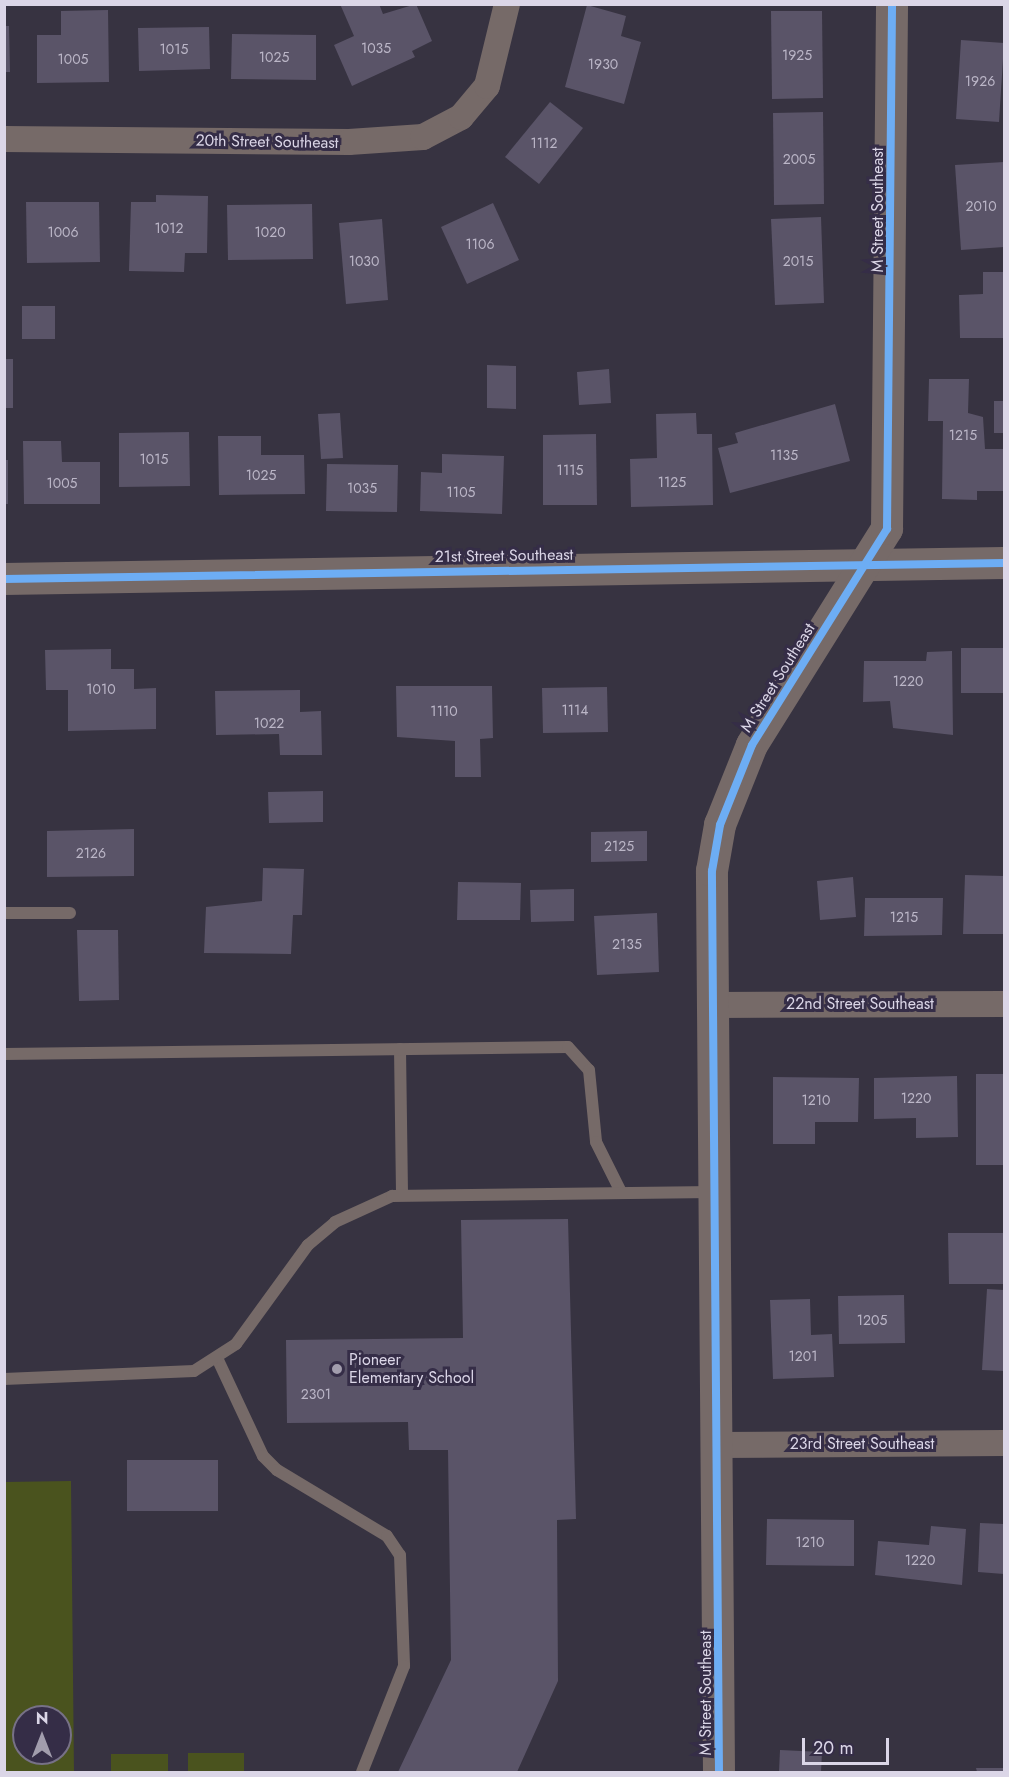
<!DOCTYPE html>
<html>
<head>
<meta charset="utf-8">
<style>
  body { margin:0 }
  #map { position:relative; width:1009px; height:1777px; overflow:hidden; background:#373341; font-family:Jost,sans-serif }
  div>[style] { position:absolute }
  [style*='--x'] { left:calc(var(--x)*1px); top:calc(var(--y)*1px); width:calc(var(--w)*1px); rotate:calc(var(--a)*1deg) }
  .green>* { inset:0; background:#4a531e }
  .building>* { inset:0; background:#5a5468 }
  .service>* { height:12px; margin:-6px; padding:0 6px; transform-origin:6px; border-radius:6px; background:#766a68 }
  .minor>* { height:26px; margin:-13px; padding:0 13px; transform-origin:13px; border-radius:13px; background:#766a68 }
  .tertiary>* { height:32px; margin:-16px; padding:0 16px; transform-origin:16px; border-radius:16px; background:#766a68 }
  .cycleway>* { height:8px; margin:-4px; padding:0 4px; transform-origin:4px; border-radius:4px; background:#6dadf4 }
  .dots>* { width:16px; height:16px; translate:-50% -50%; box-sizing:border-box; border:3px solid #352d47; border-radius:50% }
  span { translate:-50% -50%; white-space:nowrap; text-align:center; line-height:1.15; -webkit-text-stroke:6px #352d47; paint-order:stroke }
  .number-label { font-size:14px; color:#bbb6c7 }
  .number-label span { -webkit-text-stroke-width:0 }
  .street-label { font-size:16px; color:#dbd6e7 }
  .poi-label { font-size:16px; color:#dbd6e7 }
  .left { translate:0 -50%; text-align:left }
  .frame { position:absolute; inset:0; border:6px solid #dbd6e7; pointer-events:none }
  .north { position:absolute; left:12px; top:1705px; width:60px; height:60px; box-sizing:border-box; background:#352d47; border:2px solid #777187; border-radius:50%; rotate:0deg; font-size:16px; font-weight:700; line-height:24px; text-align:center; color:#dbd6e7 }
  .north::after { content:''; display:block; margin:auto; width:21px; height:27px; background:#a29dad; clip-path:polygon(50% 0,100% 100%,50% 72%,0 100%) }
  .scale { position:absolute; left:802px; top:1738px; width:87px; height:27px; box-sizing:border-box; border:3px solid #dbd6e7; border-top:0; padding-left:8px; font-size:18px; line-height:21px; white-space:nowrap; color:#dbd6e7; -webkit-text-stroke:4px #352d47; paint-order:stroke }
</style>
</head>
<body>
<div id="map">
  <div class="green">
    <div style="clip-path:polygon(evenodd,71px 1481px,74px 1772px,5px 1772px,5px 1482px,71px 1481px,24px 1717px,60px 1717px,60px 1753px,24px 1753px,24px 1717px)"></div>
    <div style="clip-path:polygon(188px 1753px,244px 1753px,244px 1772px,188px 1772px)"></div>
    <div style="clip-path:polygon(111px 1754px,168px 1754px,168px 1772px,111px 1772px)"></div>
  </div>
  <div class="building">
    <div style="clip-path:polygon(340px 4px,379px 4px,383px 14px,416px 4px,432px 41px,412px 51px,415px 57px,352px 86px,334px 45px,354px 36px)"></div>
    <div style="clip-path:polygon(587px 5px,626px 16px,621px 36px,641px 42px,624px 104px,565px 87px)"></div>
    <div style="clip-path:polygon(108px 10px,109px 82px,37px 83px,37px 35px,61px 35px,61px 11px)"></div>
    <div style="clip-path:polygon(771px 11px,822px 11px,823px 98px,772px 99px)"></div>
    <div style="clip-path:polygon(4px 26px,9px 26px,10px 72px,4px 72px)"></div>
    <div style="clip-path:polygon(209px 27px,210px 69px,139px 71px,138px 28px)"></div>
    <div style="clip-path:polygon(232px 34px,316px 35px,316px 80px,231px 79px)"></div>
    <div style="clip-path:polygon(961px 40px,1004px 43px,999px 122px,956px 119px)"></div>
    <div style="clip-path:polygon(550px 102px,583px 128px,539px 184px,505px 157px)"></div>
    <div style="clip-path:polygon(823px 112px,824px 204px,774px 205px,773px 113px)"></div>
    <div style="clip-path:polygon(1004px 162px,1004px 247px,961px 250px,955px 165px)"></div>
    <div style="clip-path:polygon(156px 195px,208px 196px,207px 253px,185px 253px,184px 272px,129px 271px,131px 202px,156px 202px)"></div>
    <div style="clip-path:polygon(26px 202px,99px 202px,100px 262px,27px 263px)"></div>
    <div style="clip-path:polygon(493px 203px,519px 260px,467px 284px,441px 227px)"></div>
    <div style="clip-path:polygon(312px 204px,313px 259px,228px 260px,227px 205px)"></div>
    <div style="clip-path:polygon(821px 217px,824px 303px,775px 305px,771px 219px)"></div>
    <div style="clip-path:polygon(382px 219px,388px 300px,346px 304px,339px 223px)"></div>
    <div style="clip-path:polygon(983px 272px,1004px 272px,1004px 338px,960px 338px,959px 295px,983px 294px)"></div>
    <div style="clip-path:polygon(22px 306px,55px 306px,55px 339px,22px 339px)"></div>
    <div style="clip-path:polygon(4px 359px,13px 359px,13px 408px,4px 408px)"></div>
    <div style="clip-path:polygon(487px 365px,516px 366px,516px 409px,487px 408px)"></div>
    <div style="clip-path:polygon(609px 369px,611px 403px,579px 405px,577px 372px)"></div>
    <div style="clip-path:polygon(929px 379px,969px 379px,968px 413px,983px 417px,985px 449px,1004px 449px,1004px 491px,977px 491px,977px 500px,942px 499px,943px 421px,928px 421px)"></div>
    <div style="clip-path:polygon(994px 401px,1004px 401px,1004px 433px,994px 433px)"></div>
    <div style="clip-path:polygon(835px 404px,850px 461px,730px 493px,718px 448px,738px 443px,735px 433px)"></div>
    <div style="clip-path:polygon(340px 413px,343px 458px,321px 459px,318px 414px)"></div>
    <div style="clip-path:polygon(696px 413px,697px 434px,712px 434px,713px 505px,631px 507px,630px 459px,657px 458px,656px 414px)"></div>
    <div style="clip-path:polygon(189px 432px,190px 486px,119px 487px,119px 433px)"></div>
    <div style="clip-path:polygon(596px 434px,597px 505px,543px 505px,543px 435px)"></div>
    <div style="clip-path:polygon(218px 436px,261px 436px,261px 455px,304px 455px,305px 494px,219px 495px)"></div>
    <div style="clip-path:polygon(23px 441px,61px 441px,62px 462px,100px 462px,100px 504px,24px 504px)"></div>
    <div style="clip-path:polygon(442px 454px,504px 456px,502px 514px,420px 511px,421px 472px,442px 473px)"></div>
    <div style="clip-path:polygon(4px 460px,8px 460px,8px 504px,4px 504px)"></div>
    <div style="clip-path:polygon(327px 464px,398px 465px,397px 512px,326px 511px)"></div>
    <div style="clip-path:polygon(961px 648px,1004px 648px,1004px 693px,961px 693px)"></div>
    <div style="clip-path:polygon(111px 649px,111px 669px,134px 669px,134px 689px,156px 688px,156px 729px,68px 731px,68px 690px,46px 690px,45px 650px)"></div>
    <div style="clip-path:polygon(952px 651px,953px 735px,893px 728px,890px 701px,863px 702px,864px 661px,926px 661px,927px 652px)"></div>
    <div style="clip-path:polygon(396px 686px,492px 686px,493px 738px,480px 739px,481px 777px,455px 777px,455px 741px,397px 737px)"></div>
    <div style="clip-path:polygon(607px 687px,608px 732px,543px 733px,542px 688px)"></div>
    <div style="clip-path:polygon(300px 690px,300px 712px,321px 711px,322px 755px,280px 755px,279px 734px,216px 735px,215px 691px)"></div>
    <div style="clip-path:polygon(323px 791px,323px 822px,269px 823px,268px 792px)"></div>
    <div style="clip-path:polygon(134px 829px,134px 876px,47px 877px,47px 831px)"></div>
    <div style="clip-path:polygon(647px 831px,647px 861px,591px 862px,591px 832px)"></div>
    <div style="clip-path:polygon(263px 868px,304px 869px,302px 915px,293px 915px,291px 954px,204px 953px,206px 907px,262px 901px)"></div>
    <div style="clip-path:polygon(965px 875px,1004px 876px,1004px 934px,963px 934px)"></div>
    <div style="clip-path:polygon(853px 877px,856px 917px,820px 920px,817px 881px)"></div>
    <div style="clip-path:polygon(458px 882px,521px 883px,520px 920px,457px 920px)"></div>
    <div style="clip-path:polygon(574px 889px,574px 921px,531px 922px,530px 890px)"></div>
    <div style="clip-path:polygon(865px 898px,943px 898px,942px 935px,864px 936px)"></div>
    <div style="clip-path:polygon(657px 913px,659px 972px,597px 975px,594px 916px)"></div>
    <div style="clip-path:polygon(77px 930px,118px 930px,119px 1000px,79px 1001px)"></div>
    <div style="clip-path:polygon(976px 1074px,1004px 1074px,1004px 1165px,976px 1165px)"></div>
    <div style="clip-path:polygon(957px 1076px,958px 1137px,916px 1138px,916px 1118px,874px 1119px,874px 1078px)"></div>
    <div style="clip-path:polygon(773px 1077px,859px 1078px,858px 1122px,815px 1122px,815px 1144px,773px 1144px)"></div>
    <div style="clip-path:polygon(568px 1219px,576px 1519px,557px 1520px,558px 1681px,517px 1772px,398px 1772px,451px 1660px,448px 1450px,409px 1450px,408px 1422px,287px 1423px,286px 1340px,463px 1338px,461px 1220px)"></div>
    <div style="clip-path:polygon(948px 1233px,1004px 1233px,1004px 1284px,949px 1284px)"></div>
    <div style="clip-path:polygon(987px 1289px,1004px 1290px,1004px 1371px,982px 1370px)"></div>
    <div style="clip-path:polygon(904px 1295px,905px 1343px,839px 1344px,838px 1296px)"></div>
    <div style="clip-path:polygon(810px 1299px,811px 1335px,832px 1334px,834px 1377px,773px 1379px,770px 1300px)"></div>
    <div style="clip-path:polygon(127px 1460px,218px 1460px,218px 1511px,127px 1511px)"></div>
    <div style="clip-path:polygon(767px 1519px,854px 1520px,854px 1566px,766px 1565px)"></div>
    <div style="clip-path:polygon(980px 1523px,1004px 1524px,1004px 1574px,978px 1572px)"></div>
    <div style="clip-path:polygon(931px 1526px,966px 1529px,962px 1585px,875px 1575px,878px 1541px,929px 1545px)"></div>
    <div style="clip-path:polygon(780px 1750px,822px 1752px,821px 1772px,779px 1772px)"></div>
    <div style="clip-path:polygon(976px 1768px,1004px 1768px,1004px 1772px,977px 1772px)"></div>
  </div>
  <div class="service">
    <div style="--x:4;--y:913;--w:66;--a:0"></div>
    <div style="--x:400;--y:1049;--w:145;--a:89.2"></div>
    <div style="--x:4;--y:1054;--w:564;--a:-0.71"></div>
    <div style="--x:568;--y:1047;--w:31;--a:48"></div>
    <div style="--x:589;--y:1070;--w:72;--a:84.4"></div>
    <div style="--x:596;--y:1142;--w:56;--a:63.4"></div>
    <div style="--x:218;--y:1360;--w:106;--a:64.9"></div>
    <div style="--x:263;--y:1456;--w:20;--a:45"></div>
    <div style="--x:277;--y:1470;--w:128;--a:31"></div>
    <div style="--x:387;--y:1536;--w:23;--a:56"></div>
    <div style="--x:400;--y:1555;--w:111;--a:87.9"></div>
    <div style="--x:404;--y:1666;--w:114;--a:111.6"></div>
    <div style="--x:4;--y:1379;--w:190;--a:-2.4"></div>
    <div style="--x:194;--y:1371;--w:50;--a:-32.7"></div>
    <div style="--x:236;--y:1344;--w:122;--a:-54"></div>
    <div style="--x:308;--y:1245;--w:35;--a:-40"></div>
    <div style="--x:335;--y:1222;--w:63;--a:-24.5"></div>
    <div style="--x:392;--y:1196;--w:321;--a:-0.7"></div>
  </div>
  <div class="minor">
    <div style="--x:4;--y:139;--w:345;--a:0.5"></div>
    <div style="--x:349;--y:142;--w:74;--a:-3.9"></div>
    <div style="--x:423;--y:137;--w:43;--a:-27.8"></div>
    <div style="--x:461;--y:117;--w:40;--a:-50"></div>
    <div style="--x:487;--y:86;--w:84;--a:-76.3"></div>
    <div style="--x:715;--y:1005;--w:289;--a:-0.2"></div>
    <div style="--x:719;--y:1445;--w:285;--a:-0.4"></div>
  </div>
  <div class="tertiary">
    <div style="--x:4;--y:579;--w:1000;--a:-0.92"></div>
    <div style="--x:719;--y:1772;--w:901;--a:-90.45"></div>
    <div style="--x:712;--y:871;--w:47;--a:-80.1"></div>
    <div style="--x:720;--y:825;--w:86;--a:-68.2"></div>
    <div style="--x:752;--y:745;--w:255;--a:-58"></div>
    <div style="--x:887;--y:529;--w:525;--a:-89.45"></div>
  </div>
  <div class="cycleway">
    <div style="--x:4;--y:579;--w:1000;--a:-0.92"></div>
    <div style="--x:719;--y:1772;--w:901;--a:-90.45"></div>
    <div style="--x:712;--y:871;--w:47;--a:-80.1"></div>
    <div style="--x:720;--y:825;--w:86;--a:-68.2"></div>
    <div style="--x:752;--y:745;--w:255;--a:-58"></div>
    <div style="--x:887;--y:529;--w:525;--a:-89.45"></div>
  </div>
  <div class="dots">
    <div style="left:337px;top:1369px;background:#a29dad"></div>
  </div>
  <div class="number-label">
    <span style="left:376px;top:48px">1035</span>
    <span style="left:174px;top:49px">1015</span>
    <span style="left:797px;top:55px">1925</span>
    <span style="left:274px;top:57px">1025</span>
    <span style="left:73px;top:59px">1005</span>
    <span style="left:603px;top:64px">1930</span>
    <span style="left:980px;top:81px">1926</span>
    <span style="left:544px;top:143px">1112</span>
    <span style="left:799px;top:159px">2005</span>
    <span style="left:981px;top:206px">2010</span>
    <span style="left:169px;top:228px">1012</span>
    <span style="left:63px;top:232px">1006</span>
    <span style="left:270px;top:232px">1020</span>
    <span style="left:480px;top:244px">1106</span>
    <span style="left:364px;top:261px">1030</span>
    <span style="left:798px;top:261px">2015</span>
    <span style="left:963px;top:435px">1215</span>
    <span style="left:784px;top:455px">1135</span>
    <span style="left:154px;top:459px">1015</span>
    <span style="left:570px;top:470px">1115</span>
    <span style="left:261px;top:475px">1025</span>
    <span style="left:672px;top:482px">1125</span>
    <span style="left:62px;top:483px">1005</span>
    <span style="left:362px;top:488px">1035</span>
    <span style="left:461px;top:492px">1105</span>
    <span style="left:908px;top:681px">1220</span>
    <span style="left:101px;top:689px">1010</span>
    <span style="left:575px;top:710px">1114</span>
    <span style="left:444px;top:711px">1110</span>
    <span style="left:269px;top:723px">1022</span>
    <span style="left:619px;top:846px">2125</span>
    <span style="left:91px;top:853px">2126</span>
    <span style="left:904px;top:917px">1215</span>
    <span style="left:627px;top:944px">2135</span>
    <span style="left:916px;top:1098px">1220</span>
    <span style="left:816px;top:1100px">1210</span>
    <span style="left:872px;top:1320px">1205</span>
    <span style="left:803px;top:1356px">1201</span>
    <span style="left:316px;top:1394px">2301</span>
    <span style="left:810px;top:1542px">1210</span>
    <span style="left:920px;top:1560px">1220</span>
  </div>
  <div class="street-label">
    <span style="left:267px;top:142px;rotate:1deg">20th Street Southeast</span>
    <span style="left:878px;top:210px;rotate:-90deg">M Street Southeast</span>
    <span style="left:504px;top:556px;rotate:-1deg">21st Street Southeast</span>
    <span style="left:778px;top:678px;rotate:-58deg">M Street Southeast</span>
    <span style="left:860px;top:1004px">22nd Street Southeast</span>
    <span style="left:862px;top:1444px">23rd Street Southeast</span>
    <span style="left:706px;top:1693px;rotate:-90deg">M Street Southeast</span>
  </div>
  <div class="poi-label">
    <span class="left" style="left:349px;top:1369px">Pioneer<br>Elementary School</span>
  </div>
  <div class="frame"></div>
  <div class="north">N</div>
  <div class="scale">20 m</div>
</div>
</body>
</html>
